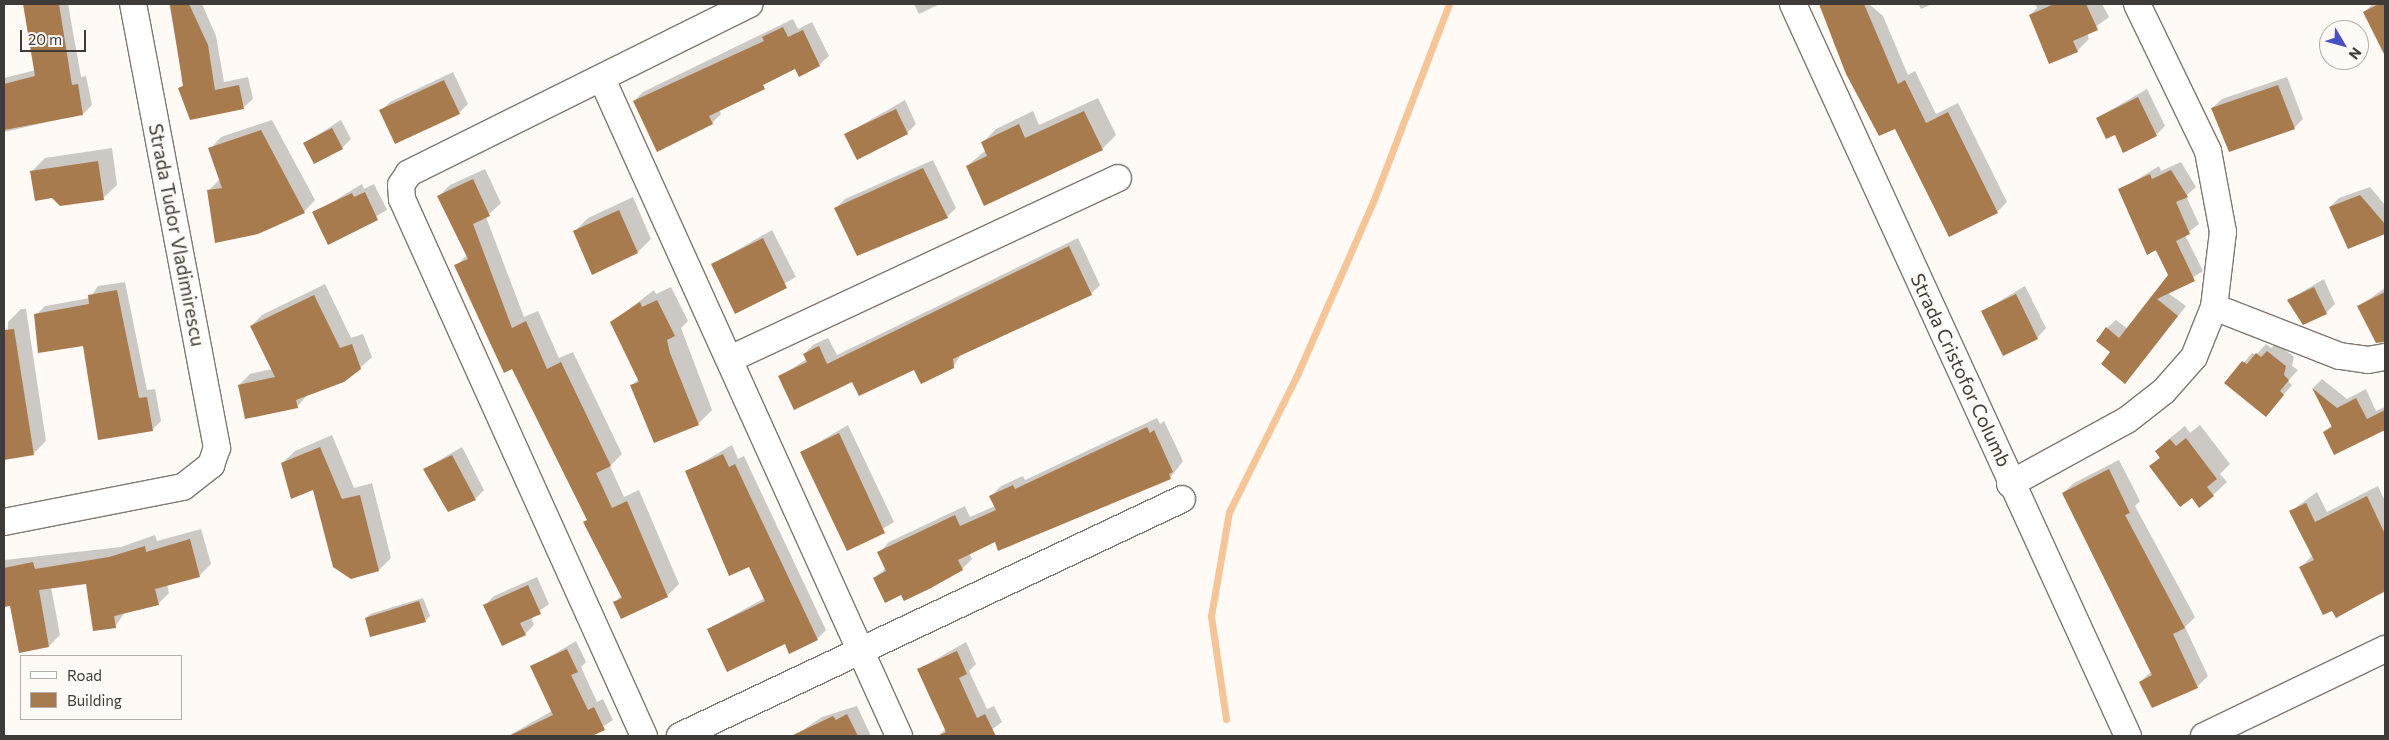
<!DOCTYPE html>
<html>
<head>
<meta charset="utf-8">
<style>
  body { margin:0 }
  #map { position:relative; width:2389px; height:740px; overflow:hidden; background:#fffaf5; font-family:Commissioner,sans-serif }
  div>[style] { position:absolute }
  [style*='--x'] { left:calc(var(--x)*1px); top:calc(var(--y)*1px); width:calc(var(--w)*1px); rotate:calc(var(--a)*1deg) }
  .shadow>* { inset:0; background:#0003 }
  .stream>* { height:7px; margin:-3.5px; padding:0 3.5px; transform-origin:3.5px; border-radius:3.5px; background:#f5c597 }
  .building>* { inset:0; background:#a87b4f }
  .roads { filter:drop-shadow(1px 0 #807871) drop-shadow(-1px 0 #807871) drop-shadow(0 1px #807871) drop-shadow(0 -1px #807871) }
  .minor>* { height:26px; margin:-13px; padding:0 13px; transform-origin:13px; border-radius:13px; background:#fff }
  span { translate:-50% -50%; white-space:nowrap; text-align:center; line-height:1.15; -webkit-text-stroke:5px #fffaf5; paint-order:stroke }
  .street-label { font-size:19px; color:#3f3b38 }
  .frame { position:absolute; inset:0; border:5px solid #3f3b38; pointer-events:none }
  .legend { position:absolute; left:20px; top:655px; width:162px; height:65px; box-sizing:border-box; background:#fffaf5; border:1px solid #b2aea9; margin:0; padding:6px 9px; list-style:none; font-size:15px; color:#3f3b38 }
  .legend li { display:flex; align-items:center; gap:10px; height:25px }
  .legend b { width:25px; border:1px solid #b2aea9 }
  .north { position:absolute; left:2319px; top:20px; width:50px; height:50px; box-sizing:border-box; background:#fffaf5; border:1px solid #b2aea9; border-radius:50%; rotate:127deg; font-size:14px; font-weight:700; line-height:20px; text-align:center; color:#3f3b38 }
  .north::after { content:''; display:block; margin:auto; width:18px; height:22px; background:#494fc4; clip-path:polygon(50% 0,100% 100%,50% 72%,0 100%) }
  .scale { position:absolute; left:20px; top:30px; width:66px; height:22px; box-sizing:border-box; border:2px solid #3f3b38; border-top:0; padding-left:6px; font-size:15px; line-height:18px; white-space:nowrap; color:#3f3b38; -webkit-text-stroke:4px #fffaf5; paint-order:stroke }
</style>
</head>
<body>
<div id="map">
  <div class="shadow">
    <div style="clip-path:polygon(24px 4px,68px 4px,81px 77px,86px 76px,92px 105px,83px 114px,4px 132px,4px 78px,36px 70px)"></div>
    <div style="clip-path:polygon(169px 4px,202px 4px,216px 36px,224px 82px,248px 77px,253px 99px,244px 107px,180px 88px,184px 84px)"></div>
    <div style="clip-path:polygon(914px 4px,940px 4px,919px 14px)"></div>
    <div style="clip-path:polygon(1820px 4px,1869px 4px,1883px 16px,1908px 75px,1915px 71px,1936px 114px,1958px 103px,2007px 202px,1997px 212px,1896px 127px,1879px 135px,1833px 42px,1836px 39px)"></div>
    <div style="clip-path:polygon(1918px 4px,1932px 4px,1921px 9px)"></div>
    <div style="clip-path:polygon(2035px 4px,2102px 4px,2109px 17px,2087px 33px,2089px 39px,2077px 51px,2030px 15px,2037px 8px)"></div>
    <div style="clip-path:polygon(2373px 4px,2385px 4px,2385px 40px,2380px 43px,2364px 12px)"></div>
    <div style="clip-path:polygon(793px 19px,798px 29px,812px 22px,829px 56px,819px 65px,796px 67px,719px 109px,721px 114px,712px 123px,634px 101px,643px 92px)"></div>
    <div style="clip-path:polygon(453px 72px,468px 104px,459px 113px,381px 111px,390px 102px)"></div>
    <div style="clip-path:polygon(2287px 77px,2303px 119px,2294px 128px,2212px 108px,2222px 99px)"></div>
    <div style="clip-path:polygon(2147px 89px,2165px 126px,2156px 135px,2115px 134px,2097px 118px)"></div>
    <div style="clip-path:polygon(1098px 98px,1116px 135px,1102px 149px,967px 166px,986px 150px,982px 143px,996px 129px,1033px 111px,1039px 125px)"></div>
    <div style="clip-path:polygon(905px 100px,916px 124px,907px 133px,846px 134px)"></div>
    <div style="clip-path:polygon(272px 120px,315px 200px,304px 212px,208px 191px,220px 179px,210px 149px,221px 137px)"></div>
    <div style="clip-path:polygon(341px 120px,351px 139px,342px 148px,305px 143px)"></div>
    <div style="clip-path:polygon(112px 148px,117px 185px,103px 198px,52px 197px,31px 172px,45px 158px)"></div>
    <div style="clip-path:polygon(933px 160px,956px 208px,947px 217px,836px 208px,845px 199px)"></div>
    <div style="clip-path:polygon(2181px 162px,2196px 187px,2186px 196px,2199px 224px,2185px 235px,2203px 271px,2168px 293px,2186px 306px,2133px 373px,2112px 352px,2107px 328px,2116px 320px,2128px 329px,2170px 276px,2120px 190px,2159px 166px,2161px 171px)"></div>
    <div style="clip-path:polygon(485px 169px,501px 203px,486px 217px,524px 317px,538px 311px,559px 358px,573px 352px,622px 454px,610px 466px,624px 497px,639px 490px,679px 584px,667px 596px,615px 602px,622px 595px,588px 519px,513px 368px,456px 266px,467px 255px,439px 196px,450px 185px)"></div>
    <div style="clip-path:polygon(362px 184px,364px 189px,374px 184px,387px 210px,329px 243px,314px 213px)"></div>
    <div style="clip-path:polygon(2370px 187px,2385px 205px,2385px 233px,2348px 247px,2330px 207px,2339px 198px)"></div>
    <div style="clip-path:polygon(633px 197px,651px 239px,638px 252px,574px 232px,588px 218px)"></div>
    <div style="clip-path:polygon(772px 230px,796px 277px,736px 312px,713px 264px)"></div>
    <div style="clip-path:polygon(1078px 238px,1100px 285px,1091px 294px,962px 353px,953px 367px,914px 368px,853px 380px,780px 376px,807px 359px,804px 354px,813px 345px,828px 338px,837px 355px)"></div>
    <div style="clip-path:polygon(2324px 279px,2335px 304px,2326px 313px,2288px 300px)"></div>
    <div style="clip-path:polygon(125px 282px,147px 390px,155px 389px,161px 421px,152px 430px,84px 344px,36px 315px,45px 306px,90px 298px,98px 286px)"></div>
    <div style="clip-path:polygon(325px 284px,351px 338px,363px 334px,372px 357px,360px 368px,308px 394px,297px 407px,239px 385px,250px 374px,272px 369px,251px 326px,262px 315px)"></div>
    <div style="clip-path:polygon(2025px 286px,2046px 328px,2037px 338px,1983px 311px)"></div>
    <div style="clip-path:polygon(671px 287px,688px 321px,681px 328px,712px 410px,698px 424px,632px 385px,639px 379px,611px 323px,654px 290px,656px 294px)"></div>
    <div style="clip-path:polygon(2385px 288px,2385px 338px,2376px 342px,2359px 306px)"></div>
    <div style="clip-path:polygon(21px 309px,26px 309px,46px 441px,33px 454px,4px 459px,8px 322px)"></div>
    <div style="clip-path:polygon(2277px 343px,2294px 357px,2292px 366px,2298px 370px,2288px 381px,2292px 385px,2266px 415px,2226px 383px,2252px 353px,2256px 355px,2266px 344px,2271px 348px)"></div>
    <div style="clip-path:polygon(2322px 379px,2347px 399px,2366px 389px,2376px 411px,2385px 407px,2385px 435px,2383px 430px,2324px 432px,2332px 425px,2313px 388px)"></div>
    <div style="clip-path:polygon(1157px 418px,1160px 424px,1164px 421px,1183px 461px,1170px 478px,995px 541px,969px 553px,972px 559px,962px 569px,902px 594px,874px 578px,886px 568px,879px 553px,889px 542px,965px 506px,970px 517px,995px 506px,991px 496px,1001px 486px,1023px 476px,1025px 480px)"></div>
    <div style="clip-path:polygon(848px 425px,894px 522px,847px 550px,802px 452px)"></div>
    <div style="clip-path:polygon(2200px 425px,2230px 464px,2220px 474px,2227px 482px,2213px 495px,2192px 496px,2151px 466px,2160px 457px,2156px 451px,2170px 438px,2185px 426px,2190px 433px)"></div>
    <div style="clip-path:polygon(332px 435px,354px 488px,372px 483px,391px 558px,379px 570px,351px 577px,314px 488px,282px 463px,295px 451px)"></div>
    <div style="clip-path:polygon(732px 445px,738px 459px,744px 456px,826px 630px,817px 639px,785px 642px,708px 629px,765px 598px,750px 566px,686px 472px)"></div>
    <div style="clip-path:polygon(462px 447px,484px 490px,475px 499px,424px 469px)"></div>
    <div style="clip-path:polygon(2119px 460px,2140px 501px,2135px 506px,2195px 617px,2185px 627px,2208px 676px,2197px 687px,2140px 682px,2152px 671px,2063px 493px,2074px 483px)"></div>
    <div style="clip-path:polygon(2378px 486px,2385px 501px,2385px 592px,2336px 616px,2301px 567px,2313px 555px,2291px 511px,2317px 492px,2327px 512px)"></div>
    <div style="clip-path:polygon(201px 529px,211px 564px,200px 575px,167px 584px,169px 593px,158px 604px,125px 612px,115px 627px,87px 582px,51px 587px,60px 635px,49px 646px,11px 605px,4px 606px,4px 560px,121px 547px,155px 535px,157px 541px)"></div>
    <div style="clip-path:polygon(537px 577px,549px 604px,531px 617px,534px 625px,525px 634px,484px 606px,494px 596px)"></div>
    <div style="clip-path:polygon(423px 598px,430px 616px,426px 620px,371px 636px,366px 618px,370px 614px)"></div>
    <div style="clip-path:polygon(576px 641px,586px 662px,581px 667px,597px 702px,603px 699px,613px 720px,589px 736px,508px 736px,552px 711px,532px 667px)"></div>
    <div style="clip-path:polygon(966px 642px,976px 664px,969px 671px,987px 709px,994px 706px,1002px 722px,983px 736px,938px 736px,946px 729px,919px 669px)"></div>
    <div style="clip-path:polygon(857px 706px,871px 736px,794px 736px,822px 717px)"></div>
  </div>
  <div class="stream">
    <div style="--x:1226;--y:719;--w:104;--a:-98.3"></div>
    <div style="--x:1211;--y:616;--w:106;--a:-80.2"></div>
    <div style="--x:1229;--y:512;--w:153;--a:-63.6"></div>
    <div style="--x:1297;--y:375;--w:189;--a:-66.3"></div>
    <div style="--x:1373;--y:202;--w:212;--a:-69"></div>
  </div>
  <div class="building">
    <div style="clip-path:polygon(23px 4px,59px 4px,72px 85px,78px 84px,83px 115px,4px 130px,4px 84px,35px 76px)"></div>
    <div style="clip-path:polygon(170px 4px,189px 4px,208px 45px,215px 90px,239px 85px,244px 109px,190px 120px,178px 88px,183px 86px)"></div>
    <div style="clip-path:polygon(1819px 4px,1864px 4px,1898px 84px,1905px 80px,1926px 123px,1948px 112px,1998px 213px,1949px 237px,1895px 129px,1879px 136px,1846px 74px)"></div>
    <div style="clip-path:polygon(2054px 4px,2086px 4px,2098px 30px,2073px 41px,2078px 52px,2049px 64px,2029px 15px)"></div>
    <div style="clip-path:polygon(2379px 4px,2385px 4px,2385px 56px,2363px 12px)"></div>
    <div style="clip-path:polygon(783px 27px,788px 37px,803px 30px,820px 66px,799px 77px,795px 69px,763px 85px,765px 89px,709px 116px,713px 124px,657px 152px,633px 101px,764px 41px,762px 37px)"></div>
    <div style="clip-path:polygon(444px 80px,460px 114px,395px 144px,379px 110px)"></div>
    <div style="clip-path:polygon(2278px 85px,2295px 129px,2229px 152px,2211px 108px)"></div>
    <div style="clip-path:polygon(2138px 97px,2157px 136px,2123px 153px,2115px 135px,2106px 139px,2096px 118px)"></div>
    <div style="clip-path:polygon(896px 109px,908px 134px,857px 160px,844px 134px)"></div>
    <div style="clip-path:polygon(1084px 111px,1103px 150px,984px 206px,966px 166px,987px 156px,981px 142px,1019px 124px,1025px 138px)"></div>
    <div style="clip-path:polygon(332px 128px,343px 149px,314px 164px,303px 143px)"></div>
    <div style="clip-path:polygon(261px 130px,305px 213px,258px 234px,215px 243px,207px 190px,222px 188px,208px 148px)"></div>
    <div style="clip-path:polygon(98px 161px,104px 200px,60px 206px,52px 198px,35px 201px,30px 171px)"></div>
    <div style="clip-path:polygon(923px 168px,948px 218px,857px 256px,834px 208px)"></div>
    <div style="clip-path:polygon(2171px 170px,2188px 197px,2176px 202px,2190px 234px,2176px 241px,2195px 281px,2157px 299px,2178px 316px,2125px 384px,2101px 364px,2110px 352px,2096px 341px,2106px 327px,2119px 338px,2168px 275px,2156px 250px,2147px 255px,2118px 189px,2150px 174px,2152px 179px)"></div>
    <div style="clip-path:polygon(473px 179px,490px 216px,473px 224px,512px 328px,526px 321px,547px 369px,561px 362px,611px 466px,596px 473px,612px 508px,627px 501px,668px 597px,621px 619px,613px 602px,622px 598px,583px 522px,587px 520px,512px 369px,504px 373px,454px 265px,468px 259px,437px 196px)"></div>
    <div style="clip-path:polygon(365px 192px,378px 220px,328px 245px,312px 212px,352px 193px,354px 197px)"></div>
    <div style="clip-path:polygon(2360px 195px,2385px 224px,2385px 234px,2348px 249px,2329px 207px)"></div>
    <div style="clip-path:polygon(619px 210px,638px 253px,592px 275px,573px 231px)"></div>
    <div style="clip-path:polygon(763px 238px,787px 288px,735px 314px,711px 264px)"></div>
    <div style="clip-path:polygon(1069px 246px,1092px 295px,953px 359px,954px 368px,921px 384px,914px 370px,859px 396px,852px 382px,794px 410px,778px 376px,807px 362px,803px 354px,819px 346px,827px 364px)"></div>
    <div style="clip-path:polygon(2314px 287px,2327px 314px,2303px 325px,2287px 300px)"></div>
    <div style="clip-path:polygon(117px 290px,139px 398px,147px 397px,153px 431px,98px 440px,83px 346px,38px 353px,34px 314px,89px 304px,88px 295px)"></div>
    <div style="clip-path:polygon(2385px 292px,2385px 342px,2376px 343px,2357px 306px)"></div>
    <div style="clip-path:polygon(2016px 294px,2038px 339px,2003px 356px,1981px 311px)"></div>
    <div style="clip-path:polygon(314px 295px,340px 348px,352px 344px,361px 369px,344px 382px,296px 400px,298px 408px,245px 419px,238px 385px,275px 377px,250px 326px)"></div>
    <div style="clip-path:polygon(657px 300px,675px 336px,667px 340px,670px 353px,699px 425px,654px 443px,630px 385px,639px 382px,610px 322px,640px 302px,642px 307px)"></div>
    <div style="clip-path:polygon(14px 329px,34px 455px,4px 460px,4px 330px)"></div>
    <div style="clip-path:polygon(2267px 351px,2286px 366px,2284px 375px,2289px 380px,2280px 391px,2284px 395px,2266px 417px,2224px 383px,2242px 361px,2247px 364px,2256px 353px,2261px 357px)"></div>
    <div style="clip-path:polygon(2312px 388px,2337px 408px,2356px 398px,2367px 419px,2385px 410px,2385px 430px,2334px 455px,2323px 432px,2332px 427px)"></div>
    <div style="clip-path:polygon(1147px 427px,1150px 433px,1154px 430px,1173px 472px,1169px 474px,1171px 479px,998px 551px,995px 542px,958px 560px,963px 570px,931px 588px,904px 601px,901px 595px,885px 603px,873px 578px,886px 571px,877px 552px,955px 515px,960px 526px,996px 510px,989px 496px,1013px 485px,1015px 489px)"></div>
    <div style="clip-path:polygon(839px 433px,885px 533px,847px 551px,800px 452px)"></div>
    <div style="clip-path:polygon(2186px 438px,2217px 479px,2207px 487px,2214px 496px,2199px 508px,2192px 498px,2180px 507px,2149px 466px,2160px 458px,2155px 451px,2170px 439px,2176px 446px)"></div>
    <div style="clip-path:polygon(320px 447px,342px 499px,360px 495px,379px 571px,351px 579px,333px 567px,313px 490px,291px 499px,281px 463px)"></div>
    <div style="clip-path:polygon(723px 454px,729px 467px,735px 464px,818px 640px,789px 654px,785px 644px,727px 672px,707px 629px,765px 601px,749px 567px,729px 576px,685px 471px)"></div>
    <div style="clip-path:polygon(452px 455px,476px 500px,448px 512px,423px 469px)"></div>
    <div style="clip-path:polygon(2109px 469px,2130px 513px,2125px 515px,2185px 628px,2173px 634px,2198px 688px,2152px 708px,2139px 682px,2152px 675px,2062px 493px)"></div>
    <div style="clip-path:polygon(2367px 496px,2385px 534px,2385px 591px,2336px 618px,2332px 611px,2323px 615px,2299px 567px,2314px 560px,2289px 511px,2306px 503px,2315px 522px)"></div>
    <div style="clip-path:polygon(190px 539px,200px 577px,155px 589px,159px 605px,114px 616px,116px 628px,93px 631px,86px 584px,39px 590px,49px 647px,19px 653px,10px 606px,4px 607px,4px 568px,33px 562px,35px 569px,109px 557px,145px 546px,146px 552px)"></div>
    <div style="clip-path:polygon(528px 585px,541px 614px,520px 623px,526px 635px,502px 646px,483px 605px)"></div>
    <div style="clip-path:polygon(419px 601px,426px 622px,370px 637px,365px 618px)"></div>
    <div style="clip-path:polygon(567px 649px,578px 672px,571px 675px,588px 710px,594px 707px,605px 730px,592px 736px,509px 736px,553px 715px,530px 666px)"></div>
    <div style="clip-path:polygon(957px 651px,967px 674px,959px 678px,977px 718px,985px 714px,996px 736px,938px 736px,946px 732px,917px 669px)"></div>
    <div style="clip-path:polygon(847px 714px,858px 736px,791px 736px,833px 716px,836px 720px)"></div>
  </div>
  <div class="roads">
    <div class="minor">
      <div style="--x:1793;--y:4;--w:805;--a:65.41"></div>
      <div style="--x:602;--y:79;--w:721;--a:65.67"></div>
      <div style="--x:2214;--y:307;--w:135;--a:21.3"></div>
      <div style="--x:2340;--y:356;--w:28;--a:8"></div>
      <div style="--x:2368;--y:360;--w:17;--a:-10"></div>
      <div style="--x:730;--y:359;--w:428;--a:-25"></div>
      <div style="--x:2010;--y:484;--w:133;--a:-28.7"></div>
      <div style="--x:2127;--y:420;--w:47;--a:-38.1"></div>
      <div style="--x:2164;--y:391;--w:45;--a:-48.6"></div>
      <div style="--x:2194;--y:357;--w:54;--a:-68.2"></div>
      <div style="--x:2214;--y:307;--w:76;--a:-83.2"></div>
      <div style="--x:2223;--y:232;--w:82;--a:-100.5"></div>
      <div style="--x:2208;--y:151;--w:163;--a:-115.8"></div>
      <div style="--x:4;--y:522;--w:182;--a:-11.1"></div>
      <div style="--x:183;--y:487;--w:36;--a:-38"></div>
      <div style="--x:211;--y:465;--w:18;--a:-71"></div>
      <div style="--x:217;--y:448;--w:452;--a:-100.7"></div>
      <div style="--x:644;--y:736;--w:589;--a:-114.26"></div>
      <div style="--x:402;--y:199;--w:14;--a:-94"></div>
      <div style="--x:401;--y:185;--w:14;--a:-56"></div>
      <div style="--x:409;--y:173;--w:380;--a:-26.4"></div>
      <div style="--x:680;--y:736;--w:555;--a:-25.27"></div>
      <div style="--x:2204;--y:736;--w:201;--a:-25.7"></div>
    </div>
  </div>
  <div class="street-label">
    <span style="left:177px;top:235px;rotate:79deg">Strada Tudor Vladimirescu</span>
    <span style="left:1961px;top:370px;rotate:65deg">Strada Cristofor Columb</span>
  </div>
  <div class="frame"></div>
  <ul class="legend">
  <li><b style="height:6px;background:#fff"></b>Road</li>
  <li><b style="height:14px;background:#a87b4f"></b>Building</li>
  </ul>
  <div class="north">N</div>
  <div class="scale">20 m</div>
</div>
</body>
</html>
